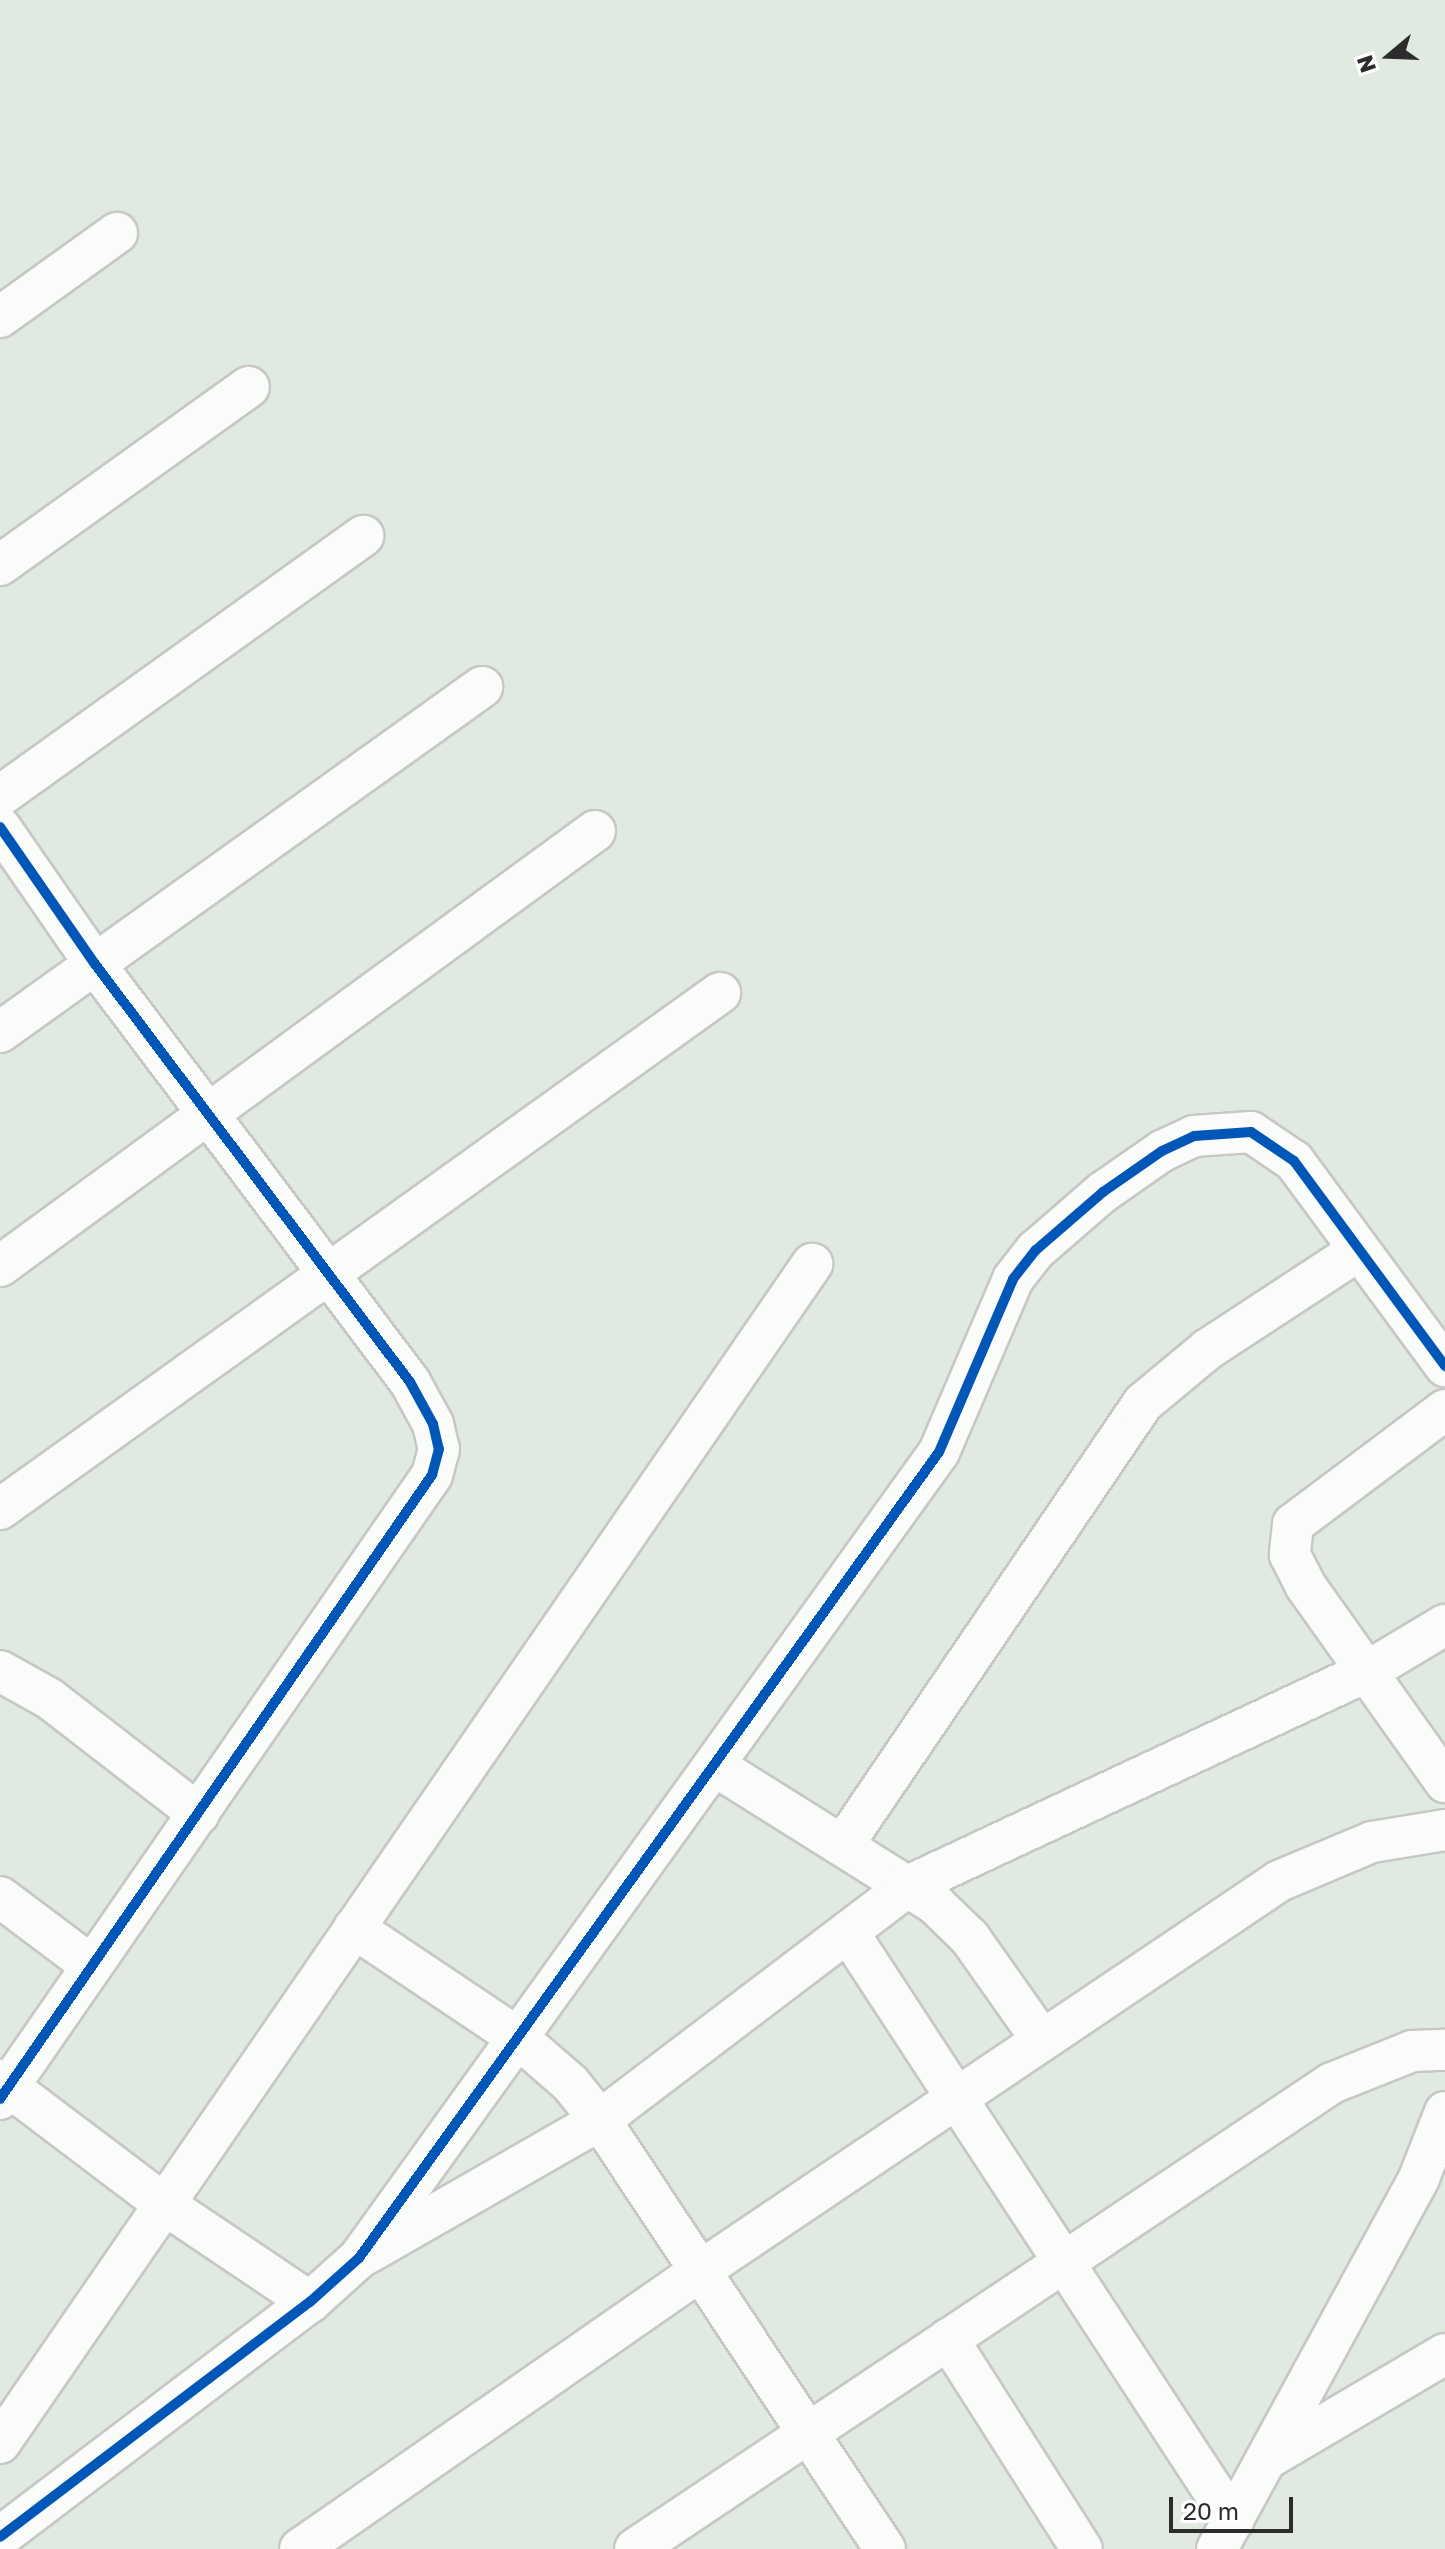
<!DOCTYPE html>
<html>
<head>
<meta charset="utf-8">
<style>
  body { margin:0 }
  #map { position:relative; width:1445px; height:2549px; overflow:hidden; background:#e1eae1; font-family:"Golos Text",sans-serif }
  div>[style] { position:absolute }
  [style*='--x'] { left:calc(var(--x)*1px); top:calc(var(--y)*1px); width:calc(var(--w)*1px); rotate:calc(var(--a)*1deg) }
  .roads { filter:drop-shadow(2px 0 #c6c7c6) drop-shadow(-2px 0 #c6c7c6) drop-shadow(0 2px #c6c7c6) drop-shadow(0 -2px #c6c7c6) }
  .street>* { height:40px; margin:-20px; padding:0 20px; transform-origin:20px; border-radius:20px; background:#fafcfa }
  .cycleway>* { height:10px; margin:-5px; padding:0 5px; transform-origin:5px; border-radius:5px; background:#0057b8 }
  span { translate:-50% -50%; white-space:nowrap; text-align:center; line-height:1.15; -webkit-text-stroke:8px #fff; paint-order:stroke }
  .north { position:absolute; left:1349px; top:16px; width:80px; height:80px; -webkit-text-stroke:6px #fff; paint-order:stroke; rotate:251deg; font-size:22px; font-weight:700; line-height:32px; text-align:center; color:#2c2c2c }
  .north::after { content:''; display:block; margin:auto; width:28px; height:36px; background:#2c2c2c; clip-path:polygon(50% 0,100% 100%,50% 72%,0 100%) }
  .scale { position:absolute; left:1169px; top:2497px; width:124px; height:36px; box-sizing:border-box; border:4px solid #2c2c2c; border-top:0; padding-left:10px; font-size:24px; line-height:28px; white-space:nowrap; color:#2c2c2c; -webkit-text-stroke:6px #fff; paint-order:stroke }
</style>
</head>
<body>
<div id="map">
  <div class="roads">
    <div class="street">
      <div style="--x:0;--y:317;--w:144;--a:-35.7"></div>
      <div style="--x:0;--y:565;--w:306;--a:-35.6"></div>
      <div style="--x:0;--y:796;--w:447;--a:-35.6"></div>
      <div style="--x:0;--y:827;--w:167;--a:55.3"></div>
      <div style="--x:95;--y:964;--w:523;--a:53"></div>
      <div style="--x:410;--y:1382;--w:48;--a:61.3"></div>
      <div style="--x:433;--y:1424;--w:26;--a:77"></div>
      <div style="--x:439;--y:1449;--w:27;--a:105"></div>
      <div style="--x:432;--y:1475;--w:759;--a:124.7"></div>
      <div style="--x:0;--y:1032;--w:593;--a:-35.59"></div>
      <div style="--x:0;--y:1266;--w:737;--a:-36.17"></div>
      <div style="--x:1445;--y:1410;--w:190;--a:143.1"></div>
      <div style="--x:1293;--y:1524;--w:31;--a:96"></div>
      <div style="--x:1290;--y:1555;--w:34;--a:63"></div>
      <div style="--x:1305;--y:1585;--w:242;--a:54.6"></div>
      <div style="--x:0;--y:1509;--w:886;--a:-35.63"></div>
      <div style="--x:0;--y:1671;--w:57;--a:29.2"></div>
      <div style="--x:50;--y:1699;--w:188;--a:37.7"></div>
      <div style="--x:715;--y:1766;--w:260;--a:32.1"></div>
      <div style="--x:935;--y:1904;--w:49;--a:44.2"></div>
      <div style="--x:970;--y:1938;--w:125;--a:54.8"></div>
      <div style="--x:843;--y:1845;--w:534;--a:-55.83"></div>
      <div style="--x:1143;--y:1403;--w:85;--a:-39.7"></div>
      <div style="--x:1208;--y:1349;--w:179;--a:-33.2"></div>
      <div style="--x:0;--y:1897;--w:115;--a:36.9"></div>
      <div style="--x:354;--y:1928;--w:196;--a:33.8"></div>
      <div style="--x:517;--y:2037;--w:70;--a:41"></div>
      <div style="--x:570;--y:2083;--w:48;--a:51"></div>
      <div style="--x:600;--y:2120;--w:515;--a:56.4"></div>
      <div style="--x:848;--y:1932;--w:704;--a:56.83"></div>
      <div style="--x:0;--y:2080;--w:206;--a:37.1"></div>
      <div style="--x:164;--y:2204;--w:176;--a:33.9"></div>
      <div style="--x:368;--y:2253;--w:267;--a:-29.8"></div>
      <div style="--x:600;--y:2120;--w:387;--a:-37.2"></div>
      <div style="--x:908;--y:1886;--w:508;--a:-25.05"></div>
      <div style="--x:1368;--y:1671;--w:90;--a:-30.9"></div>
      <div style="--x:948;--y:2339;--w:249;--a:57.5"></div>
      <div style="--x:0;--y:2443;--w:1432;--a:-55.44"></div>
      <div style="--x:1270;--y:2457;--w:203;--a:-30.5"></div>
      <div style="--x:0;--y:2537;--w:389;--a:-37.2"></div>
      <div style="--x:310;--y:2302;--w:66;--a:-41.9"></div>
      <div style="--x:359;--y:2258;--w:993;--a:-54.26"></div>
      <div style="--x:939;--y:1452;--w:188;--a:-66.8"></div>
      <div style="--x:1013;--y:1279;--w:37;--a:-52"></div>
      <div style="--x:1036;--y:1250;--w:89;--a:-40.9"></div>
      <div style="--x:1103;--y:1192;--w:72;--a:-34.8"></div>
      <div style="--x:1162;--y:1151;--w:35;--a:-25"></div>
      <div style="--x:1194;--y:1136;--w:57;--a:-4"></div>
      <div style="--x:1251;--y:1132;--w:52;--a:34"></div>
      <div style="--x:1294;--y:1161;--w:255;--a:53.6"></div>
      <div style="--x:300;--y:2549;--w:487;--a:-34.8"></div>
      <div style="--x:700;--y:2271;--w:698;--a:-33.96"></div>
      <div style="--x:1279;--y:1881;--w:101;--a:-22.8"></div>
      <div style="--x:1372;--y:1842;--w:74;--a:-9.3"></div>
      <div style="--x:635;--y:2549;--w:838;--a:-33.77"></div>
      <div style="--x:1332;--y:2083;--w:86;--a:-21.8"></div>
      <div style="--x:1412;--y:2051;--w:33;--a:-2"></div>
      <div style="--x:1217;--y:2549;--w:422;--a:-61.4"></div>
      <div style="--x:1419;--y:2178;--w:71;--a:-68.5"></div>
    </div>
  </div>
  <div class="cycleway">
    <div style="--x:0;--y:827;--w:167;--a:55.3"></div>
    <div style="--x:95;--y:964;--w:523;--a:53"></div>
    <div style="--x:410;--y:1382;--w:48;--a:61.3"></div>
    <div style="--x:433;--y:1424;--w:26;--a:77"></div>
    <div style="--x:439;--y:1449;--w:27;--a:105"></div>
    <div style="--x:432;--y:1475;--w:759;--a:124.7"></div>
    <div style="--x:0;--y:2537;--w:389;--a:-37.2"></div>
    <div style="--x:310;--y:2302;--w:66;--a:-41.9"></div>
    <div style="--x:359;--y:2258;--w:993;--a:-54.26"></div>
    <div style="--x:939;--y:1452;--w:188;--a:-66.8"></div>
    <div style="--x:1013;--y:1279;--w:37;--a:-52"></div>
    <div style="--x:1036;--y:1250;--w:89;--a:-40.9"></div>
    <div style="--x:1103;--y:1192;--w:72;--a:-34.8"></div>
    <div style="--x:1162;--y:1151;--w:35;--a:-25"></div>
    <div style="--x:1194;--y:1136;--w:57;--a:-4"></div>
    <div style="--x:1251;--y:1132;--w:52;--a:34"></div>
    <div style="--x:1294;--y:1161;--w:255;--a:53.6"></div>
  </div>
  <div class="north">N</div>
  <div class="scale">20 m</div>
</div>
</body>
</html>
